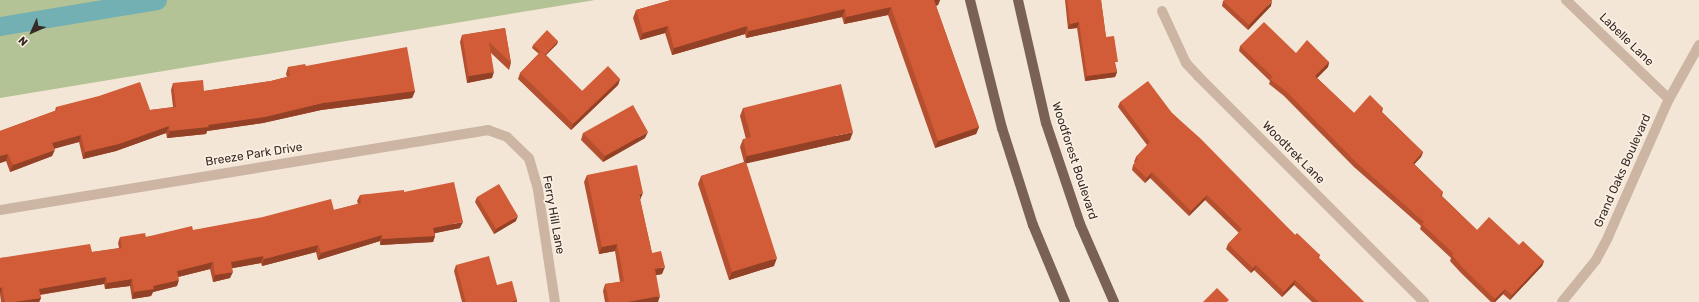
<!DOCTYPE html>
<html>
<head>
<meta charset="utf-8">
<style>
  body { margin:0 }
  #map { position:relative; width:1699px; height:302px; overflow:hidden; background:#f3e6d7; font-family:Rubik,sans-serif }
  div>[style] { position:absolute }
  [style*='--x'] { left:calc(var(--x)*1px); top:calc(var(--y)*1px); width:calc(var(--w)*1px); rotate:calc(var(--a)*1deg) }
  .green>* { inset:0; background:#b4c396 }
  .canal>* { height:19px; margin:-9.5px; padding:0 9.5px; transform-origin:9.5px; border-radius:9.5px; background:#73b0b3 }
  .minor>* { height:10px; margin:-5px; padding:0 5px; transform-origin:5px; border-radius:5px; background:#ccb5a2 }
  .major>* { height:10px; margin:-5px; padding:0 5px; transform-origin:5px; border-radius:5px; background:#7a6155 }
  .wall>* { inset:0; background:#b44f2f }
  .shaded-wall>* { inset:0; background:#924026 }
  .building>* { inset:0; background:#d15c37 }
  span { translate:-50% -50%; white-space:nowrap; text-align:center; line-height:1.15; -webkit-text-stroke:3.5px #fbf0e3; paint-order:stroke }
  .street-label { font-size:12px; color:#362a25 }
  .north { position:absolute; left:12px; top:12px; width:40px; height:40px; -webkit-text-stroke:3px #fbf0e3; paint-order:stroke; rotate:225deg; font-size:11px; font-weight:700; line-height:16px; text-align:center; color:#362a25 }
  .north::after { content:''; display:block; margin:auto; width:14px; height:18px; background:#362a25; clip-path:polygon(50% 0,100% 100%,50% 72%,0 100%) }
</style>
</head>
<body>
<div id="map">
  <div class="green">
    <div style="clip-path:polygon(0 0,595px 0,0 98px)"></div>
  </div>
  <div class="canal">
    <div style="--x:0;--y:26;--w:159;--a:-9.4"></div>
  </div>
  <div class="minor">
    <div style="--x:1566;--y:0;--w:143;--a:43.9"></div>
    <div style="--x:1162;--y:11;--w:57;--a:65.2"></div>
    <div style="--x:1186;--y:63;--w:18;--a:47"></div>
    <div style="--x:1198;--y:76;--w:320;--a:45"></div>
    <div style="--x:0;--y:210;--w:495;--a:-9.3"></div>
    <div style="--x:488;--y:130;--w:20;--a:20"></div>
    <div style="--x:507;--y:137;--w:30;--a:44"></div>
    <div style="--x:529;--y:158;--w:33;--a:74"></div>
    <div style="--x:538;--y:190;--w:113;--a:81.4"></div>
    <div style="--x:1562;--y:302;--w:54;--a:-51"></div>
    <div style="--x:1596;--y:260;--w:26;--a:-62"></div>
    <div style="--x:1608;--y:237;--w:151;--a:-66.2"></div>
    <div style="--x:1669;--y:99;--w:62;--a:-60.9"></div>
  </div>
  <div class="major">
    <div style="--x:970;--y:0;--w:132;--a:76"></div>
    <div style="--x:1002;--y:128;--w:102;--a:72.3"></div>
    <div style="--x:1033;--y:225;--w:83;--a:67.4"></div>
    <div style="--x:1018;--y:0;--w:126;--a:77.2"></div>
    <div style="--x:1046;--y:123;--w:107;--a:71.4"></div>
    <div style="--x:1080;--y:224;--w:85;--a:66.4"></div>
  </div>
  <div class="wall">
    <div style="clip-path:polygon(671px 0,940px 0,938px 5px,936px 6px,979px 127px,976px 134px,935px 148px,888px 15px,844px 24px,842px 17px,746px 38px,745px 34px,672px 55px,665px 33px,640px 40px,633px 18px,636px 10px)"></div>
    <div style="clip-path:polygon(1065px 0,1101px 0,1106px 37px,1116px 67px,1117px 72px,1115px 77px,1085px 81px,1077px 28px,1068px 29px)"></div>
    <div style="clip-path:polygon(1223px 1px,1271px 6px,1248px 30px,1222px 6px)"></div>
    <div style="clip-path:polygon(505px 28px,511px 63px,509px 70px,491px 53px,492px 78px,467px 83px,460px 42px,462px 35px)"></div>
    <div style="clip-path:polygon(558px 41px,557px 44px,546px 55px,582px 91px,620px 79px,618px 85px,571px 130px,518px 79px,520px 73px,539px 54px,532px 48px,533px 45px)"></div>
    <div style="clip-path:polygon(1240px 46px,1296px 53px,1329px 62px,1328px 67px,1317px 78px,1354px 113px,1383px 108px,1382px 112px,1423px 152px,1421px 157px,1414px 164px,1443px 192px,1442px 196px,1477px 230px,1519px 245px,1544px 261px,1542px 266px,1510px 300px,1503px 294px,1495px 302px,1491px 302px,1461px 273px,1450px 261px,1451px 258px,1420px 229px,1421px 226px,1354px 167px,1284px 96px,1269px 84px,1270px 81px,1239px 51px)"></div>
    <div style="clip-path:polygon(306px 66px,415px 91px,412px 98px,321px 110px,263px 123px,207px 131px,206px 134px,167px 138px,166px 133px,116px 151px,83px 159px,79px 142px,54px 148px,52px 156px,10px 172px,6px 161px,0 163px,0 131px,55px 111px,56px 107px,150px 110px,173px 107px,171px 90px,173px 83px,204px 91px,271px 81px,287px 77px,286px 74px,288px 67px)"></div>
    <div style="clip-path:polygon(1120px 102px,1172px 113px,1295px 235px,1320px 255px,1319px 258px,1364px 302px,1312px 302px,1294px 285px,1282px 297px,1254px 270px,1251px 273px,1226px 249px,1228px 244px,1239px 233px,1205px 200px,1189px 216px,1150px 178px,1145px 183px,1132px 170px,1133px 165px,1135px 163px,1134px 162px,1136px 157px,1147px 145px,1118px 107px)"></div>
    <div style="clip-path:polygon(743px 108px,850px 140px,746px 163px,774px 266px,729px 280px,698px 184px,701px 176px,744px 162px,740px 147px,743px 139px,746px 139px,740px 116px)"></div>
    <div style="clip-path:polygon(583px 133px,645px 138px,603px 162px,581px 140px)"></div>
    <div style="clip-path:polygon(587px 175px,640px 200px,652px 253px,662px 274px,656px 275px,658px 302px,605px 302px,603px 291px,605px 284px,620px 282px,615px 251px,599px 254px,584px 182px)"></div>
    <div style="clip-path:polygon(404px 192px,460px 228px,435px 233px,435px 236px,433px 242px,380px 245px,380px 241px,318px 260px,316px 252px,262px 266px,261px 263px,232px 268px,230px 278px,213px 282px,210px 269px,178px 277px,177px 286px,153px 292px,151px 296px,132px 299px,130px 286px,105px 289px,104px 284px,40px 295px,41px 298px,39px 302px,1px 302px,0 294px,0 258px,92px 252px,119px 248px,118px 243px,120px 237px,146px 237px,334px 210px,358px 204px,357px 201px,360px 195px)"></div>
    <div style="clip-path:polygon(477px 197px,516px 221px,494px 234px,475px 202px)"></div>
    <div style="clip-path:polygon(456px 265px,497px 285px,517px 300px,517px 302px,462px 302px,454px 271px)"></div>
  </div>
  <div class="shaded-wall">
    <div style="clip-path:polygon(934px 0,940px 0,938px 5px,931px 7px)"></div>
    <div style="clip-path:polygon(1272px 1px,1271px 6px,1248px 30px,1249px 25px)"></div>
    <div style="clip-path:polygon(891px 7px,888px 15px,844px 24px,846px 17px)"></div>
    <div style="clip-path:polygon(845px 9px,842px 17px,746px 38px,749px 31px)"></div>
    <div style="clip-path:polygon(1079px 22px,1077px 28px,1068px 29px,1070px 24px)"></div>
    <div style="clip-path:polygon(668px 26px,665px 33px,640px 40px,643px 33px)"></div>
    <div style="clip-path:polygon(747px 26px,745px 34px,672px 55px,674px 48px)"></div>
    <div style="clip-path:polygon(558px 41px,557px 44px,543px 58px,544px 55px)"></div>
    <div style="clip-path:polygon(1329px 62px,1328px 67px,1314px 81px,1315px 76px)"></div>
    <div style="clip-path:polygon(494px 72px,492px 78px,467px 83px,469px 76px)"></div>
    <div style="clip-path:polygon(1117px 72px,1115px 77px,1085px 81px,1087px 76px)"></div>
    <div style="clip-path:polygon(620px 79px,618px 85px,571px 130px,573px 124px)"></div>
    <div style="clip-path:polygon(415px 91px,412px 98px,321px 110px,263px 123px,207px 131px,206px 134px,167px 138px,170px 131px,208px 125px,323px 103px)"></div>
    <div style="clip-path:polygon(169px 126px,166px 133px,116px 151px,83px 159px,85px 152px)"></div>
    <div style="clip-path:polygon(979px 127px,976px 134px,935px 148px,938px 141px)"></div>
    <div style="clip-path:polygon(648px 132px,645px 138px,603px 162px,605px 156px)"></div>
    <div style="clip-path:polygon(853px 132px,850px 140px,744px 164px,747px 156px)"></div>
    <div style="clip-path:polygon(81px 135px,79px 142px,50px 150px,52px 143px)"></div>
    <div style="clip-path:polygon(55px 150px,52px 156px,10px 172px,13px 165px)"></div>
    <div style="clip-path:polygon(1423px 152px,1421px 157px,1411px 168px,1413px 163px)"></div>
    <div style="clip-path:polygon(8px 154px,6px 161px,0 163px,0 156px)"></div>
    <div style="clip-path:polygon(1152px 172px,1150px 178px,1145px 183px,1147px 178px)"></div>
    <div style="clip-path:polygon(643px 193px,640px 200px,639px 194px)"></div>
    <div style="clip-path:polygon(1207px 195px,1205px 200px,1189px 216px,1191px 211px)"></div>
    <div style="clip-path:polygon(518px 216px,516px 221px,494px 234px,496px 229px)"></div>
    <div style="clip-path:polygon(463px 222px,460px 228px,431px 234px,433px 228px)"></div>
    <div style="clip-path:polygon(382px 235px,380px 241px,318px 260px,321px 253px)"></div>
    <div style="clip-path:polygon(435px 236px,433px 242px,380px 245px,382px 239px)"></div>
    <div style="clip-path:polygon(617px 244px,615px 251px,599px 254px,602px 247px)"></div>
    <div style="clip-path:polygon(318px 245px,316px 252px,262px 266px,264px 259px)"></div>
    <div style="clip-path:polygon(263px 256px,261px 263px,228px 269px,231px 262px)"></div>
    <div style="clip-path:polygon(777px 258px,774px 266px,729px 280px,732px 272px)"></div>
    <div style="clip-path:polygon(1544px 261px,1542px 266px,1510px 300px,1512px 295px)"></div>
    <div style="clip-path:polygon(213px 262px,210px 269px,174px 278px,177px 271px)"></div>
    <div style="clip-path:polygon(1256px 265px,1254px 270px,1251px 273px,1253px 268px)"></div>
    <div style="clip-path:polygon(665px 267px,662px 274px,652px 276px,655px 269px)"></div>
    <div style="clip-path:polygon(233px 272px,230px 278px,213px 282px,215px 275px)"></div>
    <div style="clip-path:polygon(106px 277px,104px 284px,37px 295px,39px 289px)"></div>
    <div style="clip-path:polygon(132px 279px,130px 286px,105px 289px,107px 283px)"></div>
    <div style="clip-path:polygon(179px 280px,177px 286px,153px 292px,151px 296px,132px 299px,134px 292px,153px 286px)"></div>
    <div style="clip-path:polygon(1295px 280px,1294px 285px,1282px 297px,1284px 292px)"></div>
    <div style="clip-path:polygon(2px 287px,0 294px,0 288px)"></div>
    <div style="clip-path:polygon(1505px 289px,1503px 294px,1495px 302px,1494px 302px,1495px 299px)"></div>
    <div style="clip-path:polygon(660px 296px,658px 302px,627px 302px)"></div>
    <div style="clip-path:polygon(41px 298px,39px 302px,13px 302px)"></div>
  </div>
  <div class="building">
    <div style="clip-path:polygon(671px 0,934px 0,979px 127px,938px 141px,891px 7px,846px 17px,845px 9px,749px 31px,747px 26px,674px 48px,668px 26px,643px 33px,636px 10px)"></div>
    <div style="clip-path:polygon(1067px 0,1101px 0,1106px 37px,1114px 36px,1118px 62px,1115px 62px,1117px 72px,1087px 76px,1079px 22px,1070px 24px)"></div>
    <div style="clip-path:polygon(1224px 0,1272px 0,1272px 1px,1249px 25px,1223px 1px)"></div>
    <div style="clip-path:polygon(1264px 22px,1296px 53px,1307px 40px,1329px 62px,1315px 76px,1354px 113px,1370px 95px,1383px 108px,1380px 111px,1423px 152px,1413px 163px,1443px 192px,1440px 195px,1477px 230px,1489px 217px,1519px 245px,1523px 241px,1544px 261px,1512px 295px,1505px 289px,1495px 299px,1463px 268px,1452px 255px,1454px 254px,1422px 224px,1424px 222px,1356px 162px,1286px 91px,1270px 79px,1273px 77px,1240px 46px)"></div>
    <div style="clip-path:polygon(505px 28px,511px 63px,489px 42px,494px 72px,469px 76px,462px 35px)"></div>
    <div style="clip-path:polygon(547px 30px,558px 41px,545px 55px,541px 51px,541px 52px,533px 45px)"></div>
    <div style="clip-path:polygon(407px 47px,415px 91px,323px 103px,265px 117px,208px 125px,209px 127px,170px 131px,169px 126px,119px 144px,85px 152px,81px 135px,52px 143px,55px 150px,13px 165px,8px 154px,0 156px,0 131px,57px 110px,56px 107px,99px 96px,140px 82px,150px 110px,176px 107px,173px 83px,203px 80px,204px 91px,271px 81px,290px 76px,288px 67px,305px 64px,306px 66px)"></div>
    <div style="clip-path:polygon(541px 51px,582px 91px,608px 66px,620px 79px,573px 124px,520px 73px)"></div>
    <div style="clip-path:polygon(1148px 81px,1172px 113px,1201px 139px,1295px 235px,1297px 233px,1320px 255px,1318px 257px,1364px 302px,1319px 302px,1295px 280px,1284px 292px,1256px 265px,1253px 268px,1228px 244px,1242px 229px,1207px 195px,1191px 211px,1152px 172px,1147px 178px,1133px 165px,1138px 159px,1136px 157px,1150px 142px,1120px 102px)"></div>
    <div style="clip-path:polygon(841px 84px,853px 132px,747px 156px,743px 139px,751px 137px,743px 108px)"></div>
    <div style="clip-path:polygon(633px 105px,648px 132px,605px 156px,583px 133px)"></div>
    <div style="clip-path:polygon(746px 162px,777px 258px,732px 272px,701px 176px)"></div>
    <div style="clip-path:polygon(637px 165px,643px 193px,639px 194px,652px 253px,661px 251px,665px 267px,655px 269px,660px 296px,627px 302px,609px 302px,605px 284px,624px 281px,617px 244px,602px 247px,587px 175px)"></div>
    <div style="clip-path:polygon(454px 182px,463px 222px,433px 228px,435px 236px,382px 239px,382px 235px,321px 253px,318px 245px,264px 259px,263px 256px,231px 262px,233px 272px,215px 275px,213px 262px,177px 271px,179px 280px,153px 286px,154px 289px,134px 292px,132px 279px,107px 283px,106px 277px,39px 289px,41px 298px,13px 302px,5px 302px,2px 287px,0 288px,0 258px,90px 244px,92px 252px,122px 248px,120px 237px,145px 233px,146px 237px,192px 226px,193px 230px,263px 217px,331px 199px,334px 210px,361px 203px,360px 195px,404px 190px,404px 192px)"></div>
    <div style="clip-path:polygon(499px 184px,518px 216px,496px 229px,477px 197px)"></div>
    <div style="clip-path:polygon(489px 256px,497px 285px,512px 281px,517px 300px,510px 302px,466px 302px,456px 265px)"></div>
    <div style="clip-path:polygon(1217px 288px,1229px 300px,1227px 302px,1203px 302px)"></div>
  </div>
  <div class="street-label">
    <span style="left:1626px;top:40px;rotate:44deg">Labelle Lane</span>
    <span style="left:1293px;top:153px;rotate:45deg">Woodtrek Lane</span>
    <span style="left:254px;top:155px;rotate:-9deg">Breeze Park Drive</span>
    <span style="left:1074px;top:161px;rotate:72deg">Woodforest Boulevard</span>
    <span style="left:1623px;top:171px;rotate:-66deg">Grand Oaks Boulevard</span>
    <span style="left:553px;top:215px;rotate:80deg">Ferry Hill Lane</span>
  </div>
  <div class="north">N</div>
</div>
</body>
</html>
